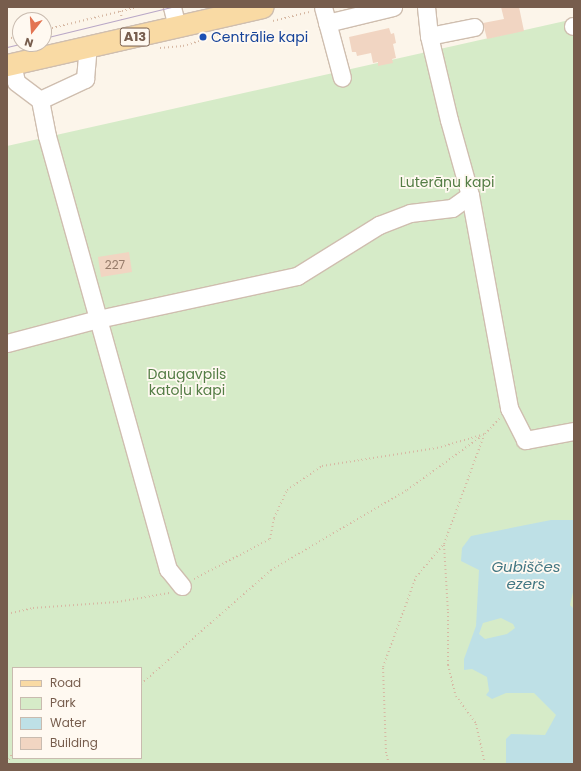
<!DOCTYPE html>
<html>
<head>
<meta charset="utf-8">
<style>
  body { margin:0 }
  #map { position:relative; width:581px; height:771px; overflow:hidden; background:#fcf5ea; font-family:Poppins,sans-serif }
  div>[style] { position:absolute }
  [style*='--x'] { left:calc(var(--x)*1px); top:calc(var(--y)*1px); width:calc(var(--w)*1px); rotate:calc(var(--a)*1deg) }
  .green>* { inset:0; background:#d6ebc8 }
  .water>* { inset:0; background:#bee0e6 }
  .building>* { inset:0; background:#f1d5c2 }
  .path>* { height:2px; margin-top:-1px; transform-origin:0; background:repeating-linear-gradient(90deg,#d7b9a4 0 1px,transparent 0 4px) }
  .roads { filter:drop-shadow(1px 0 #cfbeaf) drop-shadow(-1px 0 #cfbeaf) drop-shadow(0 1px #cfbeaf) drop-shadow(0 -1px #cfbeaf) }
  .minor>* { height:17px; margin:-8.5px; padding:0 8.5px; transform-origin:8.5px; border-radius:8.5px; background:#fff }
  .major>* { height:21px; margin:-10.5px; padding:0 10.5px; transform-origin:10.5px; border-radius:10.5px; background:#f9daa4 }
  .tram>* { height:1px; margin:-0.5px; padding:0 0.5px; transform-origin:0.5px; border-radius:0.5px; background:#b9a7c7 }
  .dots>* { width:11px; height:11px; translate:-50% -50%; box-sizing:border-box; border:2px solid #fff9f1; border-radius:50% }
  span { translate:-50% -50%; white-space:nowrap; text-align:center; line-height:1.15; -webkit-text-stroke:3.5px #fff9f1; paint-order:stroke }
  .number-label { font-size:12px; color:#967b6a }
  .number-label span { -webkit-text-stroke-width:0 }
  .shield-label span { padding:1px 3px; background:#fff9f1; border:1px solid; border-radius:3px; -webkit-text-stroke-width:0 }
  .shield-label { font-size:13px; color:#775d4d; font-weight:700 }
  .transit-label { font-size:14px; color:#164399 }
  .left { translate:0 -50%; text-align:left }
  .park-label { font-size:14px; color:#547d45 }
  .water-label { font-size:15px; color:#437783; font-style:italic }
  .frame { position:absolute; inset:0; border:8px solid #775d4d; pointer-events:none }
  .legend { position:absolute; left:12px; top:667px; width:130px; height:92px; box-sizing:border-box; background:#fff9f1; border:1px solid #c9bbaf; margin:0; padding:5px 7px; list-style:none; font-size:12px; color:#775d4d }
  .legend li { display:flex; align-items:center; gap:8px; height:20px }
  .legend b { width:20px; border:1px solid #c9bbaf }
  .north { position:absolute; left:12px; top:12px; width:40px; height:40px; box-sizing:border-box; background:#fff9f1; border:1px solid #c9bbaf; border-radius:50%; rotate:197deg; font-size:11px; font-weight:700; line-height:16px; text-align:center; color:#775d4d }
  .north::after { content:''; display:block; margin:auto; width:14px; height:18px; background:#e37452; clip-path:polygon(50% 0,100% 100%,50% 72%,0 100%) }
</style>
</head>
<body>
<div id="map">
  <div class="green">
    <div style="clip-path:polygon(evenodd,574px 19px,574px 764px,7px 764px,7px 146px,574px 19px,13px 668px,141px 668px,141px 758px,13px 758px,13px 668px)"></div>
  </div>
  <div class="water">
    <div style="clip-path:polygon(evenodd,551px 520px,574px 520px,574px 588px,570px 605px,574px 609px,574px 764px,506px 764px,506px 739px,511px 734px,545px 735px,556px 715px,534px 693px,506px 693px,492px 699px,486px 695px,489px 691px,487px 677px,472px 669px,464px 670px,464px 659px,476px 626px,479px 570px,461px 561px,462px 548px,471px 536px,551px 520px,501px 618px,513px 624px,515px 628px,507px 634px,485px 639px,479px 634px,483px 623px,501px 618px)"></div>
  </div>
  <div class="building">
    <div style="clip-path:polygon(501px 7px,519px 7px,524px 31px,487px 39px,483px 23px,504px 19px)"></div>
    <div style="clip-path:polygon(389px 28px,391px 34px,394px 33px,396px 43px,393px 44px,396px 58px,392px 59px,393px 63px,378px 66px,378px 62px,373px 63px,371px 53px,357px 56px,356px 52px,352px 52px,349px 37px)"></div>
    <div style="clip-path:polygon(129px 252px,132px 272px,101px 277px,98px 257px)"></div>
  </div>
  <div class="path">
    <div style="--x:120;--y:11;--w:11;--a:75"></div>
    <div style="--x:273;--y:21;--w:37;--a:-14"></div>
    <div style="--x:44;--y:30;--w:97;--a:-13.7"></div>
    <div style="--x:7;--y:39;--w:13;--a:-13"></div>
    <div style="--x:160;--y:48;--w:23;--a:-5"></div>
    <div style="--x:183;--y:46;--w:45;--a:-16.8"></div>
    <div style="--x:444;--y:545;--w:67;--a:86.6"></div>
    <div style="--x:448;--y:612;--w:53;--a:90"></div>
    <div style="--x:448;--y:665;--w:32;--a:76"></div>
    <div style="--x:456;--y:696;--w:34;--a:54"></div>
    <div style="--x:476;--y:724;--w:41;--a:77.3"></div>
    <div style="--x:194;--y:579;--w:86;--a:-27.8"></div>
    <div style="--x:270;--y:539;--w:21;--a:-79"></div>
    <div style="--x:274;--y:518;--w:31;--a:-65"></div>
    <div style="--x:287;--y:490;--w:42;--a:-34.4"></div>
    <div style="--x:322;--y:466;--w:116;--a:-8.9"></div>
    <div style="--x:437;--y:448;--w:50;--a:-16.3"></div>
    <div style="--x:485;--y:434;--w:21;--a:-47"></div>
    <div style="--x:7;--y:614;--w:27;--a:-13"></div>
    <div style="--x:33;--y:608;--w:84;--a:-4.1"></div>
    <div style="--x:117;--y:602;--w:53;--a:-9.8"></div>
    <div style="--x:141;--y:684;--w:173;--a:-41.2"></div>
    <div style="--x:271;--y:570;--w:158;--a:-30.5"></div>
    <div style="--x:407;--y:490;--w:92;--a:-35.8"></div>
    <div style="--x:7;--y:763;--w:13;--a:-61"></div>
    <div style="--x:389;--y:764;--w:11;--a:-105"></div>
    <div style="--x:386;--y:753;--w:86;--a:-92"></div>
    <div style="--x:383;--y:667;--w:96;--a:-69.9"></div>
    <div style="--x:416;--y:577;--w:43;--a:-49.7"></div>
    <div style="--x:444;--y:544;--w:116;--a:-69.8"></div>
  </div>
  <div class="roads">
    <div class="minor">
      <div style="--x:172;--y:7;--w:21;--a:76"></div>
      <div style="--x:323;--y:7;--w:73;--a:75"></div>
      <div style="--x:426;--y:7;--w:29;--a:84"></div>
      <div style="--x:429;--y:36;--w:86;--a:76.6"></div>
      <div style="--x:449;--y:120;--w:78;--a:74.4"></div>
      <div style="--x:470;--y:195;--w:217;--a:79.6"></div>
      <div style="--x:509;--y:408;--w:36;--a:63"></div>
      <div style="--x:525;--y:440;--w:50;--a:-10.4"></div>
      <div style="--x:327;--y:23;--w:68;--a:-13.6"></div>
      <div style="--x:573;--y:26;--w:1;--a:0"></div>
      <div style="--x:429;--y:36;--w:46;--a:-11.3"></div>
      <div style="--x:12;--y:64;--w:18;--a:77"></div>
      <div style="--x:16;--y:82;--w:30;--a:37"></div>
      <div style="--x:40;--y:100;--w:50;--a:-25"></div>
      <div style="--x:85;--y:79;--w:32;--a:-85"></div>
      <div style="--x:40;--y:100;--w:37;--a:79"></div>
      <div style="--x:47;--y:136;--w:450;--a:74.4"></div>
      <div style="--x:168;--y:569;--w:22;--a:51"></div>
      <div style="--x:7;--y:343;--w:94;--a:-14.8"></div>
      <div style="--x:98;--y:319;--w:204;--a:-12.2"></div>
      <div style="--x:297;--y:276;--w:97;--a:-31.9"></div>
      <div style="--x:379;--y:225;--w:33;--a:-21"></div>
      <div style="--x:410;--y:213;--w:42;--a:-6.8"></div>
      <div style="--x:452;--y:208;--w:22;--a:-36"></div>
    </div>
    <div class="major">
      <div style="--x:7;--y:65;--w:262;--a:-12.8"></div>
    </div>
  </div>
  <div class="tram">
    <div style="--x:44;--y:38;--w:131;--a:-13.7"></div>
    <div style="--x:7;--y:47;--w:13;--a:-13"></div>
  </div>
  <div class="dots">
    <div style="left:203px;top:37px;background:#1a4fb4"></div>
  </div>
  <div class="number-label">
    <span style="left:115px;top:265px">227</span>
  </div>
  <div class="shield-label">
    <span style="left:135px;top:37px">A13</span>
  </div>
  <div class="transit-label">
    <span class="left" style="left:211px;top:37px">Centrālie kapi</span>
  </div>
  <div class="park-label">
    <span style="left:447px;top:182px">Luterāņu kapi</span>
    <span style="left:187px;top:382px">Daugavpils<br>katoļu kapi</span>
  </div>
  <div class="water-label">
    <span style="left:526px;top:575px">Gubiščes<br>ezers</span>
  </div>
  <div class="frame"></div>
  <ul class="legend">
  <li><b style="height:5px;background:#f9daa4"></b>Road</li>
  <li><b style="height:11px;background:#d6ebc8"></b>Park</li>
  <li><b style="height:11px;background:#bee0e6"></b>Water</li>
  <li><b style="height:11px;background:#f1d5c2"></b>Building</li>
  </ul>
  <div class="north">N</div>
</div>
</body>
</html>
